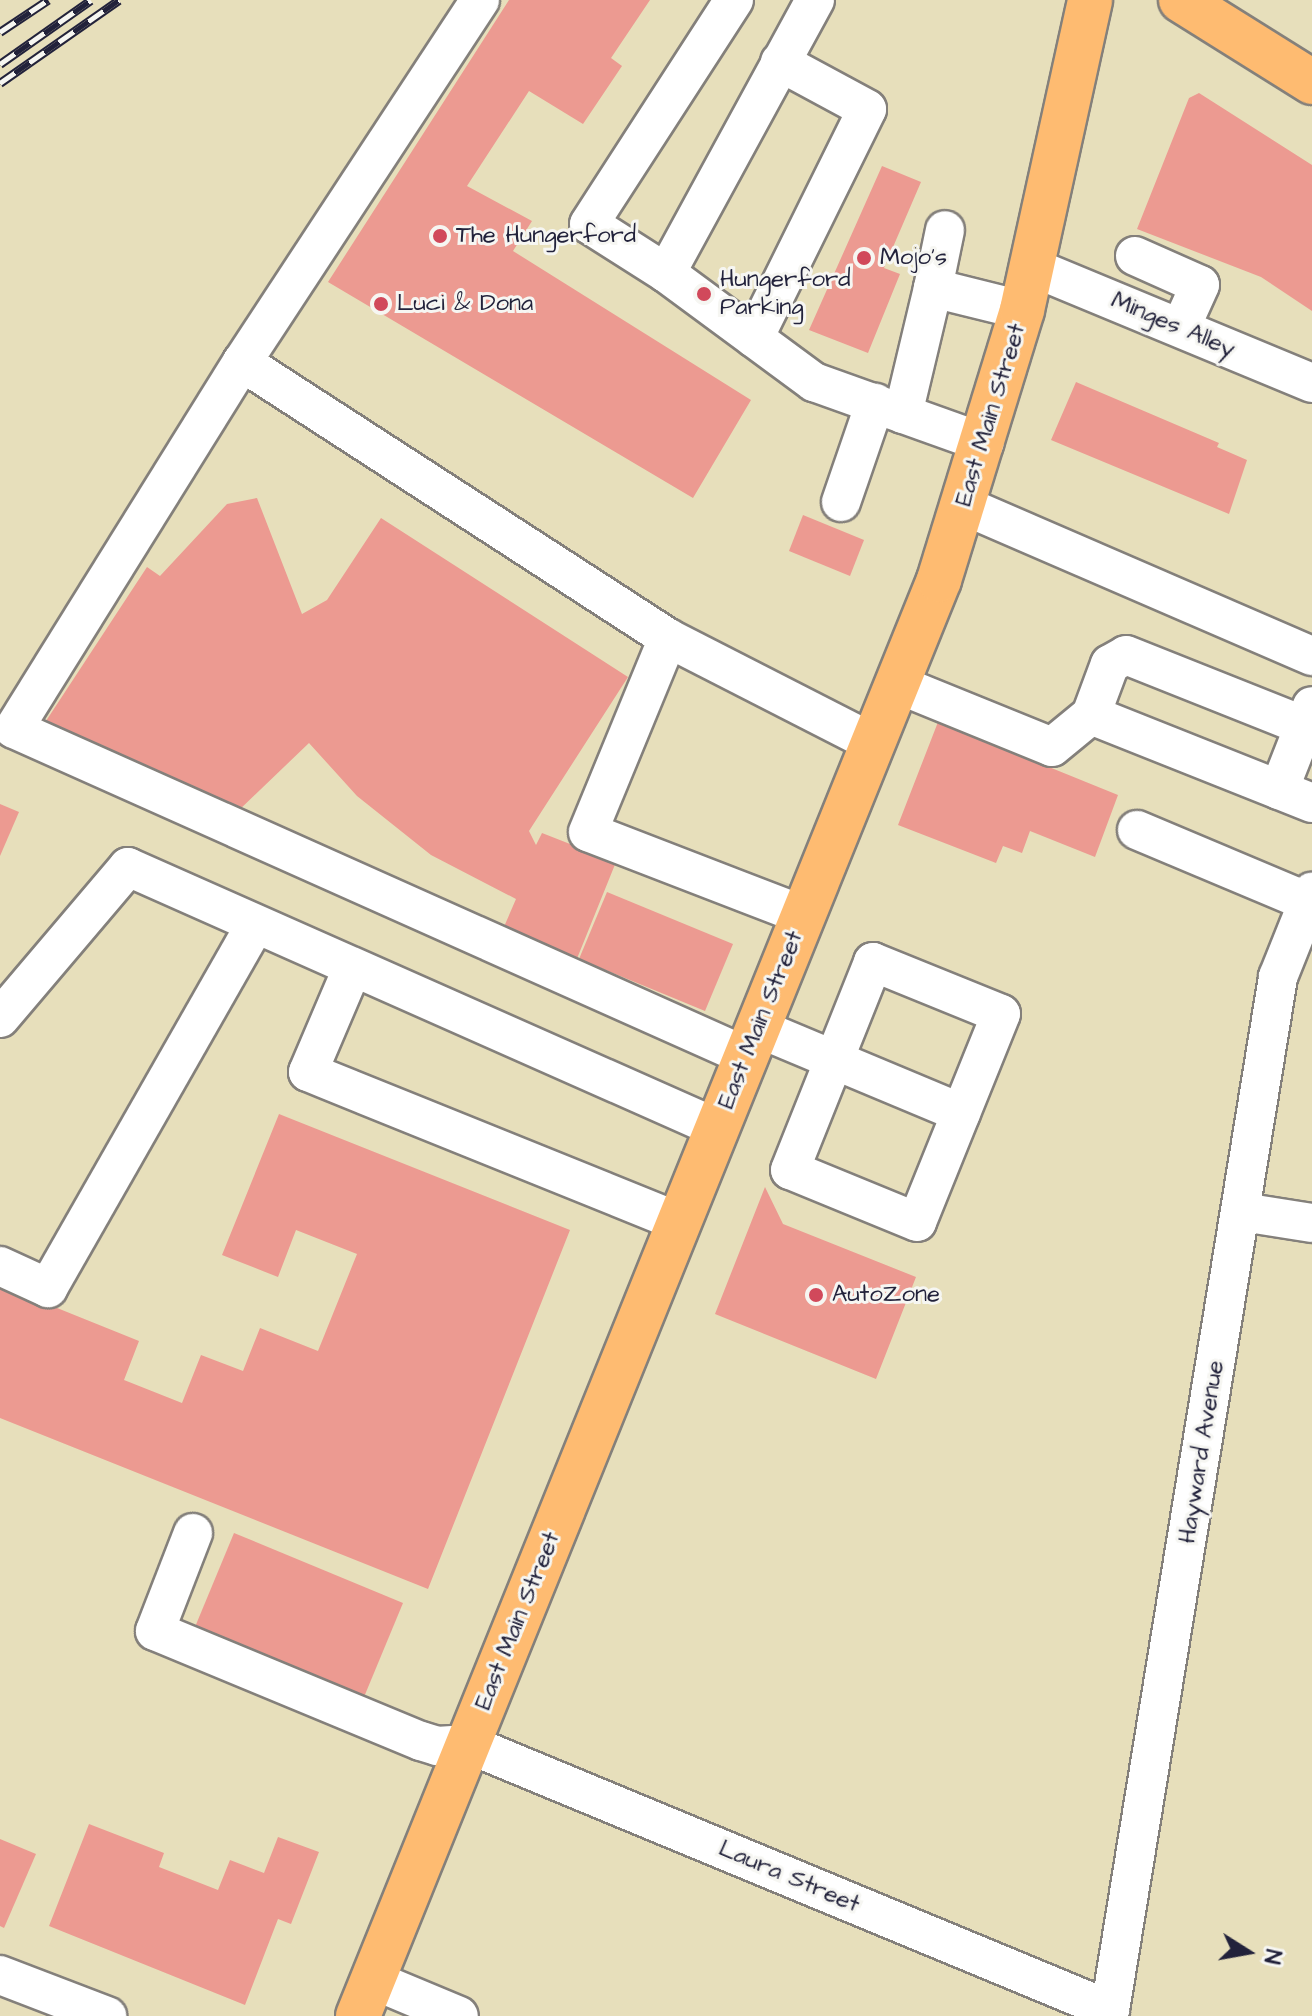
<!DOCTYPE html>
<html>
<head>
<meta charset="utf-8">
<style>
  body { margin:0 }
  #map { position:relative; width:1312px; height:2016px; overflow:hidden; background:#e7dfbb; font-family:"Architects Daughter",sans-serif }
  div>[style] { position:absolute }
  [style*='--x'] { left:calc(var(--x)*1px); top:calc(var(--y)*1px); width:calc(var(--w)*1px); rotate:calc(var(--a)*1deg) }
  .building>* { inset:0; background:#ec9a91 }
  .roads { filter:drop-shadow(2px 0 #84807b) drop-shadow(-2px 0 #84807b) drop-shadow(0 2px #84807b) drop-shadow(0 -2px #84807b) }
  .minor>* { height:38px; margin:-19px; padding:0 19px; transform-origin:19px; border-radius:19px; background:#fff }
  .major>* { height:44px; margin:-22px; padding:0 22px; transform-origin:22px; border-radius:22px; background:#febb71 }
  .rail>* { height:9px; margin-top:-4.5px; transform-origin:0; background:repeating-linear-gradient(90deg,#f6f6f2 0 18px,#22223b 0 36px); box-sizing:border-box; border-block:2px solid #22223b }
  .dots>* { width:22px; height:22px; translate:-50% -50%; box-sizing:border-box; border:4px solid #f6f6f2; border-radius:50% }
  span { translate:-50% -50%; white-space:nowrap; text-align:center; line-height:1.15; -webkit-text-stroke:6px #f6f6f2; paint-order:stroke }
  .poi-label { font-size:24px; color:#22223b }
  .left { translate:0 -50%; text-align:left }
  .street-label { font-size:24px; color:#22223b }
  .north { position:absolute; left:1208px; top:1912px; width:80px; height:80px; -webkit-text-stroke:6px #f6f6f2; paint-order:stroke; rotate:101deg; font-size:22px; font-weight:700; line-height:32px; text-align:center; color:#22223b }
  .north::after { content:''; display:block; margin:auto; width:28px; height:36px; background:#22223b; clip-path:polygon(50% 0,100% 100%,50% 72%,0 100%) }
</style>
</head>
<body>
<div id="map">
  <div class="building">
    <div style="clip-path:polygon(509px 0,650px 0,611px 58px,622px 66px,583px 124px,529px 91px,467px 186px,532px 221px,513px 251px,751px 400px,693px 498px,328px 282px)"></div>
    <div style="clip-path:polygon(1199px 93px,1312px 165px,1312px 311px,1261px 277px,1137px 229px,1189px 98px)"></div>
    <div style="clip-path:polygon(882px 166px,921px 182px,884px 268px,900px 274px,868px 353px,809px 330px)"></div>
    <div style="clip-path:polygon(1076px 382px,1219px 443px,1217px 447px,1247px 460px,1229px 514px,1051px 440px)"></div>
    <div style="clip-path:polygon(257px 498px,302px 614px,327px 600px,381px 518px,628px 677px,529px 831px,536px 845px,542px 833px,616px 862px,574px 966px,500px 936px,516px 899px,431px 855px,357px 796px,309px 743px,236px 813px,44px 724px,147px 567px,160px 576px,227px 504px)"></div>
    <div style="clip-path:polygon(803px 515px,864px 540px,850px 576px,789px 551px)"></div>
    <div style="clip-path:polygon(938px 722px,1118px 795px,1095px 857px,1030px 831px,1022px 853px,1003px 846px,996px 863px,898px 825px)"></div>
    <div style="clip-path:polygon(0 804px,19px 812px,0 856px)"></div>
    <div style="clip-path:polygon(607px 892px,733px 944px,705px 1011px,579px 959px)"></div>
    <div style="clip-path:polygon(279px 1114px,570px 1230px,428px 1589px,0 1418px,0 1285px,139px 1341px,124px 1380px,182px 1403px,201px 1355px,243px 1371px,260px 1328px,318px 1351px,357px 1254px,296px 1230px,278px 1277px,222px 1255px)"></div>
    <div style="clip-path:polygon(765px 1187px,783px 1224px,916px 1277px,876px 1379px,715px 1314px)"></div>
    <div style="clip-path:polygon(234px 1533px,403px 1603px,364px 1697px,195px 1627px)"></div>
    <div style="clip-path:polygon(89px 1824px,164px 1853px,159px 1867px,218px 1890px,230px 1860px,264px 1873px,278px 1837px,319px 1852px,291px 1924px,278px 1919px,245px 2005px,49px 1926px)"></div>
    <div style="clip-path:polygon(0 1839px,36px 1854px,4px 1928px,0 1926px)"></div>
  </div>
  <div class="roads">
    <div class="minor">
      <div style="--x:480;--y:0;--w:433;--a:123.3"></div>
      <div style="--x:242;--y:362;--w:508;--a:32.94"></div>
      <div style="--x:815;--y:0;--w:311;--a:118.6"></div>
      <div style="--x:666;--y:273;--w:184;--a:36.4"></div>
      <div style="--x:814;--y:382;--w:181;--a:19.7"></div>
      <div style="--x:1135;--y:256;--w:71;--a:24"></div>
      <div style="--x:1200;--y:285;--w:46;--a:114.3"></div>
      <div style="--x:1032;--y:267;--w:303;--a:22.5"></div>
      <div style="--x:666;--y:273;--w:91;--a:-147.5"></div>
      <div style="--x:589;--y:224;--w:267;--a:-57.1"></div>
      <div style="--x:933;--y:288;--w:59;--a:-78.3"></div>
      <div style="--x:754;--y:338;--w:255;--a:-63.7"></div>
      <div style="--x:867;--y:109;--w:99;--a:-151.6"></div>
      <div style="--x:242;--y:362;--w:432;--a:121.9"></div>
      <div style="--x:14;--y:729;--w:802;--a:24.07"></div>
      <div style="--x:903;--y:414;--w:130;--a:-76.6"></div>
      <div style="--x:933;--y:288;--w:92;--a:13.9"></div>
      <div style="--x:841;--y:502;--w:105;--a:-71"></div>
      <div style="--x:965;--y:506;--w:378;--a:23.4"></div>
      <div style="--x:897;--y:684;--w:167;--a:22.1"></div>
      <div style="--x:1052;--y:747;--w:50;--a:-39.4"></div>
      <div style="--x:1091;--y:715;--w:54;--a:-69.6"></div>
      <div style="--x:1110;--y:664;--w:18;--a:-29"></div>
      <div style="--x:1126;--y:655;--w:192;--a:21.7"></div>
      <div style="--x:1091;--y:715;--w:238;--a:21.7"></div>
      <div style="--x:1279;--y:790;--w:90;--a:-68.6"></div>
      <div style="--x:1137;--y:830;--w:186;--a:22.8"></div>
      <div style="--x:803;--y:915;--w:230;--a:-158.9"></div>
      <div style="--x:588;--y:832;--w:210;--a:-67.6"></div>
      <div style="--x:668;--y:638;--w:230;--a:27.1"></div>
      <div style="--x:873;--y:962;--w:138;--a:22.1"></div>
      <div style="--x:1001;--y:1014;--w:224;--a:112"></div>
      <div style="--x:917;--y:1222;--w:137;--a:-157.7"></div>
      <div style="--x:790;--y:1170;--w:224;--a:-68.2"></div>
      <div style="--x:352;--y:969;--w:112;--a:113.1"></div>
      <div style="--x:308;--y:1072;--w:400;--a:22"></div>
      <div style="--x:0;--y:1018;--w:198;--a:-49.7"></div>
      <div style="--x:128;--y:867;--w:644;--a:23.9"></div>
      <div style="--x:758;--y:1028;--w:220;--a:22.7"></div>
      <div style="--x:1242;--y:1212;--w:71;--a:8.9"></div>
      <div style="--x:0;--y:1266;--w:53;--a:24.6"></div>
      <div style="--x:48;--y:1288;--w:418;--a:-60.3"></div>
      <div style="--x:193;--y:1533;--w:105;--a:111.2"></div>
      <div style="--x:155;--y:1631;--w:288;--a:22.5"></div>
      <div style="--x:421;--y:1741;--w:17;--a:17"></div>
      <div style="--x:437;--y:1746;--w:31;--a:-4"></div>
      <div style="--x:468;--y:1744;--w:695;--a:22.51"></div>
      <div style="--x:0;--y:1975;--w:115;--a:21"></div>
      <div style="--x:373;--y:1980;--w:93;--a:22.7"></div>
      <div style="--x:1109;--y:2016;--w:1053;--a:-80.76"></div>
      <div style="--x:1278;--y:977;--w:92;--a:-68.2"></div>
    </div>
    <div class="major">
      <div style="--x:1181;--y:0;--w:155;--a:32"></div>
      <div style="--x:358;--y:2016;--w:1549;--a:-67.97"></div>
      <div style="--x:939;--y:580;--w:282;--a:-72.9"></div>
      <div style="--x:1022;--y:310;--w:317;--a:-77.6"></div>
    </div>
  </div>
  <div class="rail">
    <div style="--x:0;--y:32;--w:58;--a:-33.7"></div>
    <div style="--x:0;--y:64;--w:111;--a:-35.1"></div>
    <div style="--x:0;--y:83;--w:145;--a:-34.9"></div>
  </div>
  <div class="dots">
    <div style="left:440px;top:236px;background:#d1495b"></div>
    <div style="left:864px;top:258px;background:#d1495b"></div>
    <div style="left:704px;top:294px;background:#d1495b"></div>
    <div style="left:381px;top:304px;background:#d1495b"></div>
    <div style="left:816px;top:1295px;background:#d1495b"></div>
  </div>
  <div class="poi-label">
    <span class="left" style="left:456px;top:236px">The Hungerford</span>
    <span class="left" style="left:880px;top:258px">Mojo's</span>
    <span class="left" style="left:720px;top:294px">Hungerford<br>Parking</span>
    <span class="left" style="left:397px;top:304px">Luci &amp; Dona</span>
    <span class="left" style="left:832px;top:1295px">AutoZone</span>
  </div>
  <div class="street-label">
    <span style="left:1173px;top:325px;rotate:23deg">Minges Alley</span>
    <span style="left:991px;top:415px;rotate:-73deg">East Main Street</span>
    <span style="left:761px;top:1020px;rotate:-68deg">East Main Street</span>
    <span style="left:1202px;top:1452px;rotate:-81deg">Hayward Avenue</span>
    <span style="left:518px;top:1621px;rotate:-68deg">East Main Street</span>
    <span style="left:789px;top:1877px;rotate:23deg">Laura Street</span>
  </div>
  <div class="north">N</div>
</div>
</body>
</html>
